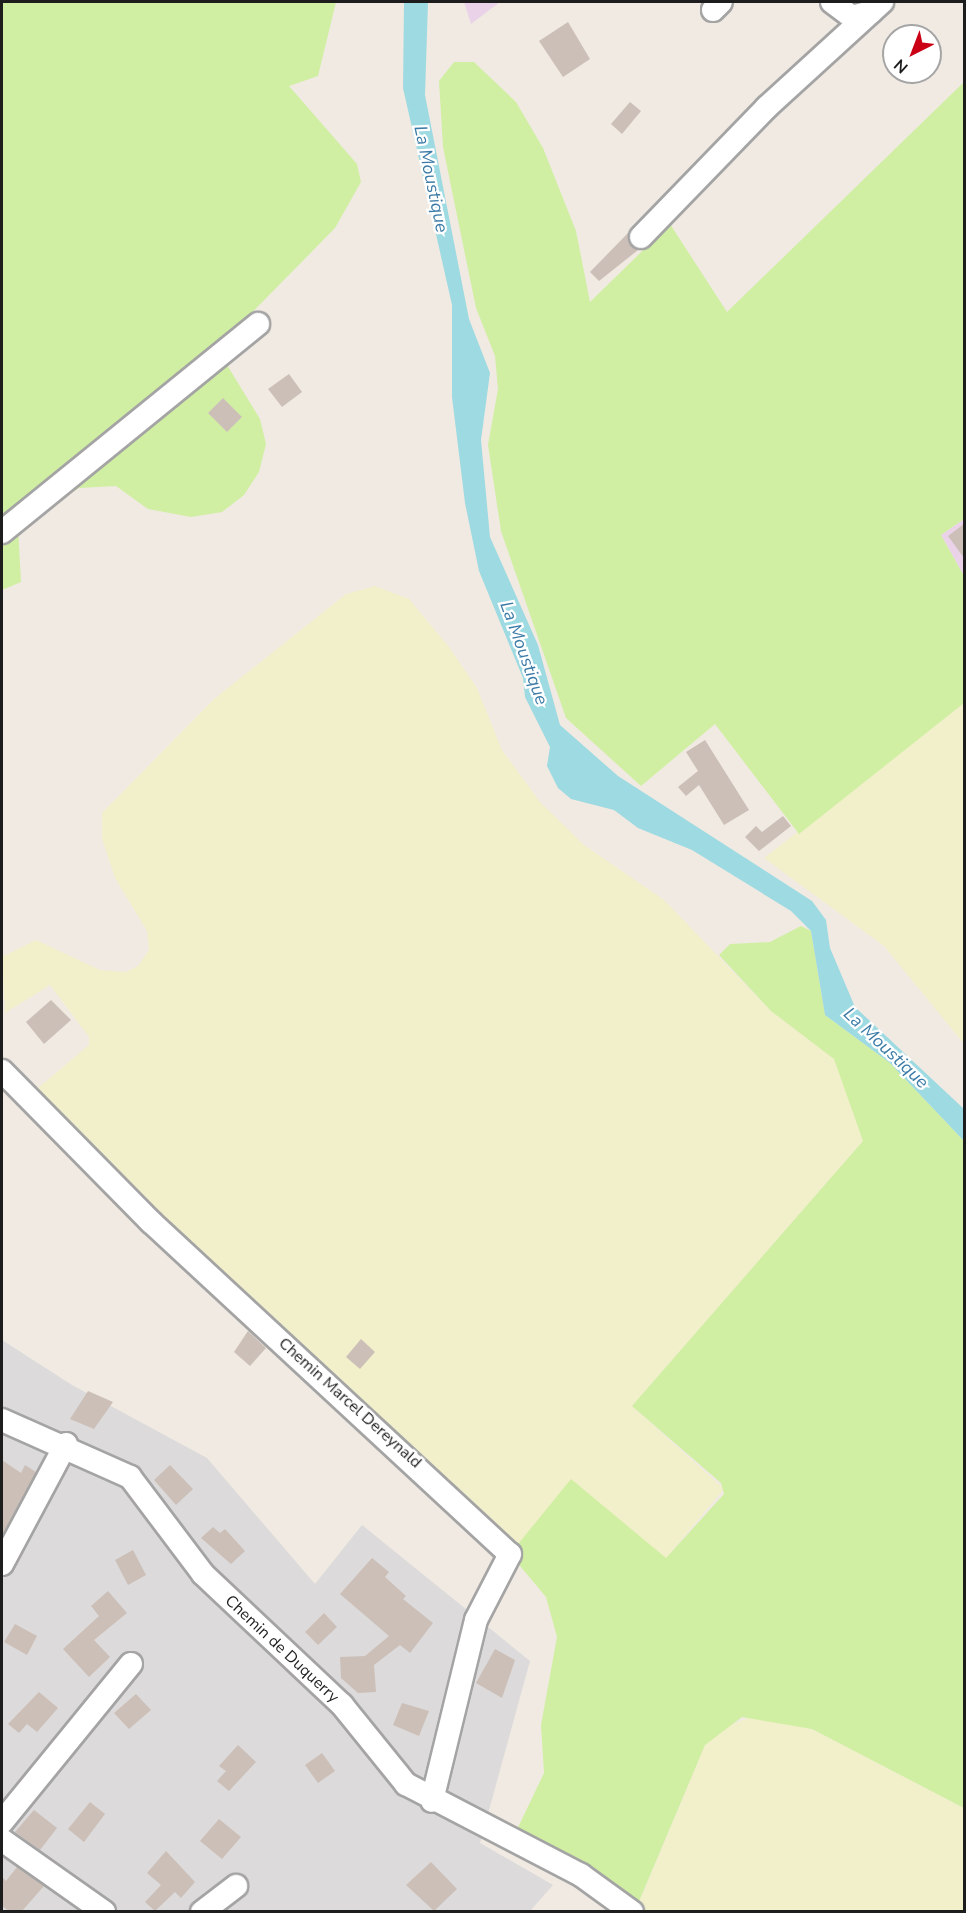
<!DOCTYPE html>
<html>
<head>
<meta charset="utf-8">
<style>
  body { margin:0 }
  #map { position:relative; width:966px; height:1913px; overflow:hidden; background:#f0eae2; font-family:"Nunito Sans",sans-serif }
  div>[style] { position:absolute }
  [style*='--x'] { left:calc(var(--x)*1px); top:calc(var(--y)*1px); width:calc(var(--w)*1px); rotate:calc(var(--a)*1deg) }
  .residential>* { inset:0; background:#dcdada }
  .industrial>* { inset:0; background:#ead3e8 }
  .farmland>* { inset:0; background:#f1f0cb }
  .grass>* { inset:0; background:#d0efa2 }
  .water>* { inset:0; background:#9edae2 }
  .building>* { inset:0; background:#ccbfb8 }
  .roads { filter:drop-shadow(2px 0 #a4a4a4) drop-shadow(-2px 0 #a4a4a4) drop-shadow(0 2px #a4a4a4) drop-shadow(0 -2px #a4a4a4) }
  .minor>* { height:22px; margin:-11px; padding:0 11px; transform-origin:11px; border-radius:11px; background:#fff }
  span { translate:-50% -50%; white-space:nowrap; text-align:center; line-height:1.15; -webkit-text-stroke:4.5px #fff; paint-order:stroke }
  .street-label { font-size:16px; color:#1d1d1d }
  .water-label { font-size:18px; color:#3b7ba6; font-style:italic }
  .frame { position:absolute; inset:0; border:3px solid #1d1d1d; pointer-events:none }
  .north { position:absolute; left:882px; top:24px; width:60px; height:60px; box-sizing:border-box; background:#fff; border:2px solid #a5a5a5; border-radius:50%; rotate:222deg; font-size:16px; font-weight:700; line-height:24px; text-align:center; color:#1d1d1d }
  .north::after { content:''; display:block; margin:auto; width:21px; height:27px; background:#cb0015; clip-path:polygon(50% 0,100% 100%,50% 72%,0 100%) }
</style>
</head>
<body>
<div id="map">
  <div class="residential">
    <div style="clip-path:polygon(2px 1340px,72px 1385px,207px 1458px,315px 1584px,362px 1525px,530px 1661px,480px 1843px,553px 1885px,530px 1911px,2px 1911px)"></div>
  </div>
  <div class="industrial">
    <div style="clip-path:polygon(464px 2px,500px 2px,471px 24px)"></div>
    <div style="clip-path:polygon(964px 519px,964px 576px,941px 535px)"></div>
  </div>
  <div class="farmland">
    <div style="clip-path:polygon(375px 586px,409px 599px,449px 647px,477px 688px,502px 750px,540px 802px,584px 845px,664px 900px,771px 1011px,834px 1059px,852px 1100px,863px 1141px,632px 1406px,724px 1489px,666px 1558px,510px 1554px,25px 1099px,89px 1045px,89px 1037px,50px 985px,5px 1013px,2px 957px,36px 940px,100px 970px,126px 972px,138px 966px,149px 950px,147px 931px,115px 878px,102px 839px,102px 813px,214px 699px,346px 594px)"></div>
    <div style="clip-path:polygon(964px 703px,964px 1044px,884px 946px,764px 858px)"></div>
    <div style="clip-path:polygon(756px 1715px,812px 1729px,964px 1808px,964px 1911px,635px 1912px,705px 1745px,722px 1728px)"></div>
  </div>
  <div class="grass">
    <div style="clip-path:polygon(2px 2px,336px 2px,318px 76px,289px 86px,357px 164px,361px 182px,335px 228px,234px 331px,227px 365px,260px 419px,266px 444px,259px 472px,244px 495px,222px 512px,191px 517px,148px 509px,116px 486px,79px 488px,18px 527px,21px 582px,2px 590px)"></div>
    <div style="clip-path:polygon(454px 62px,474px 62px,516px 102px,543px 148px,576px 231px,590px 302px,670px 224px,727px 312px,964px 82px,964px 519px,941px 535px,964px 576px,964px 703px,799px 834px,715px 724px,641px 786px,566px 718px,501px 531px,488px 445px,498px 389px,495px 356px,476px 308px,443px 147px,439px 81px)"></div>
    <div style="clip-path:polygon(801px 926px,811px 931px,825px 1015px,890px 1063px,964px 1141px,964px 1808px,812px 1729px,742px 1717px,705px 1745px,635px 1911px,512px 1840px,544px 1773px,541px 1725px,557px 1637px,546px 1597px,510px 1554px,571px 1479px,666px 1558px,724px 1494px,721px 1483px,632px 1406px,863px 1141px,834px 1059px,771px 1011px,719px 955px,730px 944px,770px 942px)"></div>
  </div>
  <div class="water">
    <div style="clip-path:polygon(404px 2px,428px 2px,425px 95px,469px 319px,490px 373px,481px 440px,490px 537px,538px 645px,560px 725px,618px 776px,812px 901px,826px 920px,830px 948px,855px 1007px,964px 1109px,964px 1141px,890px 1063px,825px 1015px,811px 931px,791px 911px,692px 850px,638px 828px,614px 810px,571px 799px,558px 788px,547px 766px,550px 747px,525px 697px,523px 678px,479px 571px,465px 503px,452px 397px,452px 305px,403px 88px)"></div>
  </div>
  <div class="building">
    <div style="clip-path:polygon(568px 22px,590px 59px,563px 77px,539px 41px)"></div>
    <div style="clip-path:polygon(630px 102px,641px 111px,622px 134px,611px 124px)"></div>
    <div style="clip-path:polygon(628px 233px,638px 250px,599px 281px,590px 272px)"></div>
    <div style="clip-path:polygon(289px 374px,302px 392px,282px 407px,268px 389px)"></div>
    <div style="clip-path:polygon(223px 398px,242px 417px,227px 432px,208px 413px)"></div>
    <div style="clip-path:polygon(964px 524px,964px 558px,948px 536px)"></div>
    <div style="clip-path:polygon(705px 740px,749px 810px,724px 825px,699px 785px,686px 796px,678px 787px,698px 771px,686px 752px)"></div>
    <div style="clip-path:polygon(783px 816px,791px 826px,759px 851px,745px 837px,756px 826px,762px 832px)"></div>
    <div style="clip-path:polygon(51px 1000px,71px 1020px,44px 1044px,26px 1022px)"></div>
    <div style="clip-path:polygon(248px 1331px,266px 1348px,250px 1366px,234px 1352px)"></div>
    <div style="clip-path:polygon(361px 1339px,375px 1352px,360px 1369px,346px 1357px)"></div>
    <div style="clip-path:polygon(88px 1391px,113px 1402px,94px 1429px,70px 1419px)"></div>
    <div style="clip-path:polygon(2px 1460px,21px 1473px,25px 1465px,36px 1472px,2px 1536px)"></div>
    <div style="clip-path:polygon(170px 1465px,193px 1489px,176px 1505px,154px 1480px)"></div>
    <div style="clip-path:polygon(213px 1527px,220px 1533px,225px 1529px,245px 1551px,231px 1564px,201px 1538px)"></div>
    <div style="clip-path:polygon(133px 1550px,146px 1575px,128px 1585px,115px 1560px)"></div>
    <div style="clip-path:polygon(372px 1558px,389px 1572px,385px 1577px,406px 1596px,403px 1599px,433px 1623px,410px 1653px,400px 1645px,374px 1665px,376px 1692px,358px 1693px,341px 1678px,340px 1657px,365px 1656px,389px 1636px,340px 1594px)"></div>
    <div style="clip-path:polygon(108px 1591px,127px 1613px,94px 1640px,110px 1657px,89px 1677px,63px 1649px,99px 1616px,91px 1606px)"></div>
    <div style="clip-path:polygon(324px 1613px,337px 1627px,318px 1645px,305px 1632px)"></div>
    <div style="clip-path:polygon(15px 1624px,37px 1636px,27px 1655px,4px 1642px)"></div>
    <div style="clip-path:polygon(495px 1649px,515px 1660px,502px 1698px,476px 1683px)"></div>
    <div style="clip-path:polygon(39px 1692px,58px 1708px,37px 1732px,27px 1724px,19px 1733px,8px 1724px)"></div>
    <div style="clip-path:polygon(136px 1694px,151px 1710px,129px 1729px,114px 1713px)"></div>
    <div style="clip-path:polygon(402px 1703px,429px 1711px,419px 1736px,393px 1725px)"></div>
    <div style="clip-path:polygon(238px 1745px,256px 1762px,229px 1791px,217px 1781px,226px 1771px,219px 1766px)"></div>
    <div style="clip-path:polygon(322px 1753px,335px 1771px,318px 1783px,305px 1765px)"></div>
    <div style="clip-path:polygon(90px 1802px,105px 1814px,84px 1842px,68px 1829px)"></div>
    <div style="clip-path:polygon(34px 1810px,57px 1828px,40px 1850px,15px 1832px)"></div>
    <div style="clip-path:polygon(219px 1819px,241px 1837px,222px 1859px,200px 1841px)"></div>
    <div style="clip-path:polygon(166px 1851px,195px 1882px,181px 1898px,175px 1892px,155px 1911px,145px 1902px,161px 1885px,147px 1873px)"></div>
    <div style="clip-path:polygon(431px 1862px,457px 1889px,434px 1911px,406px 1885px)"></div>
    <div style="clip-path:polygon(17px 1867px,44px 1886px,22px 1911px,9px 1911px,2px 1906px,2px 1877px,6px 1881px)"></div>
  </div>
  <div class="roads">
    <div class="minor">
      <div style="--x:832;--y:2;--w:25;--a:37"></div>
      <div style="--x:852;--y:17;--w:20;--a:-15"></div>
      <div style="--x:713;--y:10;--w:11;--a:-45"></div>
      <div style="--x:641;--y:237;--w:181;--a:-45.9"></div>
      <div style="--x:767;--y:107;--w:156;--a:-42.4"></div>
      <div style="--x:2;--y:532;--w:330;--a:-39.1"></div>
      <div style="--x:2;--y:1071;--w:212;--a:45.4"></div>
      <div style="--x:151;--y:1222;--w:489;--a:42.8"></div>
      <div style="--x:510;--y:1554;--w:74;--a:117.3"></div>
      <div style="--x:476;--y:1620;--w:186;--a:103.7"></div>
      <div style="--x:2;--y:1420;--w:140;--a:24"></div>
      <div style="--x:130;--y:1477;--w:121;--a:53"></div>
      <div style="--x:203;--y:1574;--w:191;--a:43.3"></div>
      <div style="--x:342;--y:1705;--w:102;--a:51"></div>
      <div style="--x:406;--y:1784;--w:197;--a:27.5"></div>
      <div style="--x:581;--y:1875;--w:63;--a:36"></div>
      <div style="--x:2;--y:1564;--w:136;--a:-61.9"></div>
      <div style="--x:2;--y:1822;--w:204;--a:-50.8"></div>
      <div style="--x:2;--y:1840;--w:125;--a:35.2"></div>
      <div style="--x:202;--y:1912;--w:43;--a:-37.4"></div>
    </div>
  </div>
  <div class="street-label">
    <span style="left:350px;top:1403px;rotate:42deg">Chemin Marcel Dereynald</span>
    <span style="left:282px;top:1649px;rotate:43deg">Chemin de Duquerry</span>
  </div>
  <div class="water-label">
    <span style="left:431px;top:179px;rotate:78deg">La Moustique</span>
    <span style="left:524px;top:653px;rotate:70deg">La Moustique</span>
    <span style="left:886px;top:1048px;rotate:43deg">La Moustique</span>
  </div>
  <div class="frame"></div>
  <div class="north">N</div>
</div>
</body>
</html>
